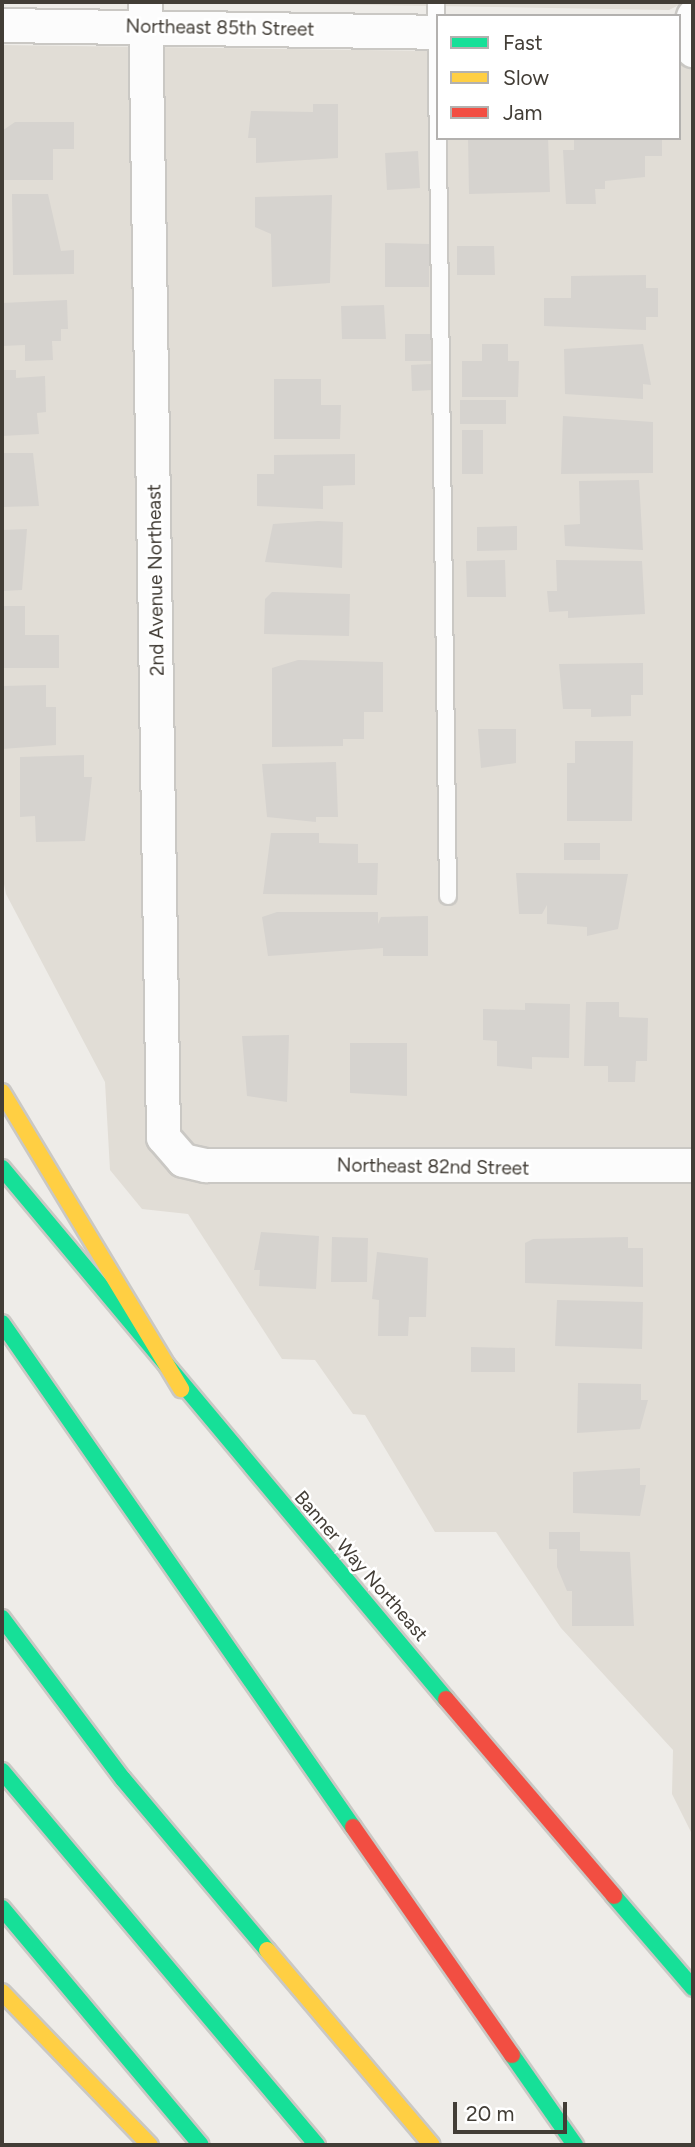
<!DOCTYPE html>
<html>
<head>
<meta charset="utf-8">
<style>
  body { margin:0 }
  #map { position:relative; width:695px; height:2147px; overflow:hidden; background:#eeece8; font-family:Figtree,sans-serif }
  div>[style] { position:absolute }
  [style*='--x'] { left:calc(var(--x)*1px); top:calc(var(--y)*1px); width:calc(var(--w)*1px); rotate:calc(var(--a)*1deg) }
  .residential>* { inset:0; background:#e1ddd6 }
  .building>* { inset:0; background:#d6d3cf }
  .roads { filter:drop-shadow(2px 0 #cac8c4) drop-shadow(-2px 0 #cac8c4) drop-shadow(0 2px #cac8c4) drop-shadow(0 -2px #cac8c4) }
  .lane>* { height:16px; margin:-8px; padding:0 8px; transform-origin:8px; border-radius:8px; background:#fcfcfc }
  .street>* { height:33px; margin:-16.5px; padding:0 16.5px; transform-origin:16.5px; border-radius:16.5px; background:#fcfcfc }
  .fast>* { height:16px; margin:-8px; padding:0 8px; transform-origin:8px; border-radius:8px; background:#16e098 }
  .slow>* { height:16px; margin:-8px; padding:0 8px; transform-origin:8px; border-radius:8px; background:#ffcf43 }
  .jam>* { height:16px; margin:-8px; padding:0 8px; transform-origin:8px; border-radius:8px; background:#f24e42 }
  span { translate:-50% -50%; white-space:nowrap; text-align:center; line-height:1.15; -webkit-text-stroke:5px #fff; paint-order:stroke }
  .street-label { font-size:19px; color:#423d36 }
  .frame { position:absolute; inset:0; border:4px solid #423d36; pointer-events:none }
  .legend { position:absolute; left:436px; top:14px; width:245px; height:126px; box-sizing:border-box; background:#fff; border:2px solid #b3b1af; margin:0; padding:9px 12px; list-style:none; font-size:21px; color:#423d36 }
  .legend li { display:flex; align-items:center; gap:14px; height:35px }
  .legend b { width:35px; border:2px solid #b3b1af }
  .scale { position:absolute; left:453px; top:2102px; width:114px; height:32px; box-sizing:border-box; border:4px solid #423d36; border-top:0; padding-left:9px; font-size:21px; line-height:24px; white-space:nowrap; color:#423d36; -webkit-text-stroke:5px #fff; paint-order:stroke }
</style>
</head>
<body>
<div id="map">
  <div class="residential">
    <div style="clip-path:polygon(189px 2px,685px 2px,669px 10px)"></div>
    <div style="clip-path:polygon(2px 45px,438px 51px,438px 138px,679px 138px,679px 57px,693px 70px,693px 1836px,672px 1794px,673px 1750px,561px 1628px,496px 1532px,435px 1532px,365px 1415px,353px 1414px,315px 1360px,282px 1359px,188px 1214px,142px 1209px,110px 1170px,105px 1082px,6px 894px,2px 874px)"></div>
  </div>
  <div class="building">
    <div style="clip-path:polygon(313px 104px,338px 104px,338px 158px,256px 163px,256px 138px,248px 138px,251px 111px,313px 112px)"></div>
    <div style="clip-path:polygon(15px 122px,74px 122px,74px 149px,53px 149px,53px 180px,2px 180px,2px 131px)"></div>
    <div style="clip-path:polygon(468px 138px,548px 138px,550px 192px,469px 194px)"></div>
    <div style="clip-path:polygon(574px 138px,662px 138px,662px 156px,645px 156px,645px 177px,605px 181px,605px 189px,595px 189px,596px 204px,566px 204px,563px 150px,574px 150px)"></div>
    <div style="clip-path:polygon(418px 151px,420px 188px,387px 190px,385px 153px)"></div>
    <div style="clip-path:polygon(12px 194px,48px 194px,61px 251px,74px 250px,74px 274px,13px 275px)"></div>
    <div style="clip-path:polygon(332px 195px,330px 283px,272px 287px,271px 234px,255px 227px,255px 197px)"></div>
    <div style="clip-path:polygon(385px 243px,429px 244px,429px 287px,385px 287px)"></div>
    <div style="clip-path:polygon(457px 246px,494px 246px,495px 275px,457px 275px)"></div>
    <div style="clip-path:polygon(646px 275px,646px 288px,658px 288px,658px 317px,646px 317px,646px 330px,544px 326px,544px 298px,571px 298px,571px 276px)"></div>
    <div style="clip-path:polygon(67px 300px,68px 329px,61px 329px,61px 341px,52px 341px,53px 360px,25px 361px,25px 345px,2px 346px,2px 303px)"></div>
    <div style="clip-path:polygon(384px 305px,386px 339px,342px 339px,341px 306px)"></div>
    <div style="clip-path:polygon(405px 334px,432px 334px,432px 361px,405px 361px)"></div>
    <div style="clip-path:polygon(482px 344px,508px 344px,508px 361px,519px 361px,518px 397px,462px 397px,462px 361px,482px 361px)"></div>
    <div style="clip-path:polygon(643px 344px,651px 385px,643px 384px,643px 399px,565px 394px,564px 349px)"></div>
    <div style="clip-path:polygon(432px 364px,433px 390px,412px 391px,411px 365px)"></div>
    <div style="clip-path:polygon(2px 370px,16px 370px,16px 378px,45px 376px,46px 412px,37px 413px,39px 434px,2px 436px)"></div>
    <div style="clip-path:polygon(274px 379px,321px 379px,321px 405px,341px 405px,340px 439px,274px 439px)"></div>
    <div style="clip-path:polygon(460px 400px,506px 400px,506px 424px,460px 424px)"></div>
    <div style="clip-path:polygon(563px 416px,653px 422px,653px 473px,561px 474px)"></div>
    <div style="clip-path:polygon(462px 430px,483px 430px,483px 474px,462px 474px)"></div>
    <div style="clip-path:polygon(2px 453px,33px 453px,39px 506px,2px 507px)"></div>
    <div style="clip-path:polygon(355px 454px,355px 485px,323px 486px,323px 509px,257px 506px,257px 474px,274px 474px,274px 455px)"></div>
    <div style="clip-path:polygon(639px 480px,643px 550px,565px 546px,564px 525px,580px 524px,579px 481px)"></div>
    <div style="clip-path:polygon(318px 521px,343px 522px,342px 568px,265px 562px,273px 524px)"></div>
    <div style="clip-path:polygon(517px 526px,517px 550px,477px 551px,477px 527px)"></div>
    <div style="clip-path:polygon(27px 529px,22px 590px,2px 591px,2px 530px)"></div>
    <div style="clip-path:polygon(505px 560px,506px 597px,467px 597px,466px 561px)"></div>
    <div style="clip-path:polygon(556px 560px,642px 561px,645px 614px,568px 618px,568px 611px,549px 612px,547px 591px,557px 591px)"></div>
    <div style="clip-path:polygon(272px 592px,350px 594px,349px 636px,264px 634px,265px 599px)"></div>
    <div style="clip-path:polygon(2px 606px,25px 606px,25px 635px,59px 635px,59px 668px,2px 668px)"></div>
    <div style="clip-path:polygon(298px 660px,383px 662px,383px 712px,364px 712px,364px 739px,343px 739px,343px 746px,272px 747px,272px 668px)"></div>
    <div style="clip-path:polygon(643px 663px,643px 695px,631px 695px,631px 716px,591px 717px,591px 709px,563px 709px,559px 664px)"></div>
    <div style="clip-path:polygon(46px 685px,46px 707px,56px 707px,56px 745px,2px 749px,2px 686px)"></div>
    <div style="clip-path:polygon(478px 729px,516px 729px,516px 763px,481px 768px)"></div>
    <div style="clip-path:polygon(575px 741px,633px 741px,632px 821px,567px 821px,567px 763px,575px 763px)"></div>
    <div style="clip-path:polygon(84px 755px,84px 777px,92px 777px,85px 841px,36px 842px,35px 816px,20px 817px,20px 757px)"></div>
    <div style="clip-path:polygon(336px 762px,338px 817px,316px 817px,316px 822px,267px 817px,262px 764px)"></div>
    <div style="clip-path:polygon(271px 833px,319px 833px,319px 843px,358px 844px,358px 863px,378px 863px,377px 895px,263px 894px)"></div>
    <div style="clip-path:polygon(564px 843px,600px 843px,600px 860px,564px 860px)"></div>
    <div style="clip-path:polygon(516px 873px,628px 874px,618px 929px,587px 936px,587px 927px,547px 924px,547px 905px,542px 914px,519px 914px)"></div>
    <div style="clip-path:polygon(277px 912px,378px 912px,378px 924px,381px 917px,428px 916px,428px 956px,383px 956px,383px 948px,268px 956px,262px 917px)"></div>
    <div style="clip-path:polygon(586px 1002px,619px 1002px,619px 1017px,648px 1018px,647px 1061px,636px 1061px,635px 1082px,608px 1082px,608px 1066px,584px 1066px)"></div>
    <div style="clip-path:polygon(525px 1003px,570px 1004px,569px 1058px,532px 1057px,532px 1069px,497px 1066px,497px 1041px,483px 1040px,483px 1009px,525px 1010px)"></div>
    <div style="clip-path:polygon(289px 1035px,287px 1102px,247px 1096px,242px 1036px)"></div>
    <div style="clip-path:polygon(350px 1043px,407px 1043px,407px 1096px,350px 1093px)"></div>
    <div style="clip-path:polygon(261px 1232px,319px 1236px,316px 1289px,259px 1286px,260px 1270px,254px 1270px)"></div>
    <div style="clip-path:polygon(332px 1237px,368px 1238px,367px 1282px,331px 1282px)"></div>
    <div style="clip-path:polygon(628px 1237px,628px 1248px,643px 1248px,643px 1287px,525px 1283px,525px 1243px,533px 1239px)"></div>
    <div style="clip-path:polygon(377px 1252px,428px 1258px,426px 1317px,409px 1317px,408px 1336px,378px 1336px,379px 1300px,372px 1299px)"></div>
    <div style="clip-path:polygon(557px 1300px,643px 1302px,642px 1349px,555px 1346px)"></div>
    <div style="clip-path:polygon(471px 1347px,515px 1348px,515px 1372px,471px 1372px)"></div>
    <div style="clip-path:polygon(578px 1383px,641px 1384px,641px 1400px,648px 1400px,640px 1429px,577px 1433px)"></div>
    <div style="clip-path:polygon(640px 1468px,640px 1485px,646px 1485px,640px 1516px,573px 1513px,573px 1472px)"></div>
    <div style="clip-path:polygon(549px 1532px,580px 1532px,580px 1551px,630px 1552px,634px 1626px,572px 1626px,572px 1591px,567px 1591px,557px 1567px,557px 1549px,549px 1549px)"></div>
  </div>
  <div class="roads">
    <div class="lane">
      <div style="--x:436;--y:2;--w:894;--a:89.23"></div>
    </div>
    <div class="street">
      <div style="--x:145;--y:2;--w:1135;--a:89.09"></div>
      <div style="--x:163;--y:1137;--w:30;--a:49"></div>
      <div style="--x:183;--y:1160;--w:23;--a:13"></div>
      <div style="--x:205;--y:1165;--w:488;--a:0"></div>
      <div style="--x:693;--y:16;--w:18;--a:106"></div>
      <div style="--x:688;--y:33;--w:18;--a:74"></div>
      <div style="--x:2;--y:25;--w:436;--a:0.9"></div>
    </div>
    <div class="fast">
      <div style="--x:2;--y:1168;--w:692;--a:50.1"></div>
      <div style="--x:2;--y:1323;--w:614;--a:55.15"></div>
      <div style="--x:2;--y:1618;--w:201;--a:53.1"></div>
      <div style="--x:123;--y:1779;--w:224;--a:49.9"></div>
      <div style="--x:2;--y:1771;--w:489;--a:49.9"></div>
      <div style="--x:614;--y:1896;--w:121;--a:49.3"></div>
      <div style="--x:2;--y:1908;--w:309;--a:50"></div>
      <div style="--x:512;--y:2055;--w:110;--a:55"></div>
    </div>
    <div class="slow">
      <div style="--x:2;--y:1092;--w:347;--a:58.9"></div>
      <div style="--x:267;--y:1950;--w:255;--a:49.8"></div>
      <div style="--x:2;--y:1992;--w:213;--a:46"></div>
    </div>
    <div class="jam">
      <div style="--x:446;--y:1699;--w:259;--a:49.5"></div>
      <div style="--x:353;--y:1827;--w:278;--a:55.1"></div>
    </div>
  </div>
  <div class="street-label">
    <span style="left:220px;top:28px;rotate:1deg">Northeast 85th Street</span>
    <span style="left:156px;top:580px;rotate:-91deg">2nd Avenue Northeast</span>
    <span style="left:433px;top:1167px;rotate:1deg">Northeast 82nd Street</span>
    <span style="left:361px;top:1566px;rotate:49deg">Banner Way Northeast</span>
  </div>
  <div class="frame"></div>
  <ul class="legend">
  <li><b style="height:9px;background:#16e098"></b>Fast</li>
  <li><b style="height:9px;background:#ffcf43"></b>Slow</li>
  <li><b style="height:9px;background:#f24e42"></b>Jam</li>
  </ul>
  <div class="scale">20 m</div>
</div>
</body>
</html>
